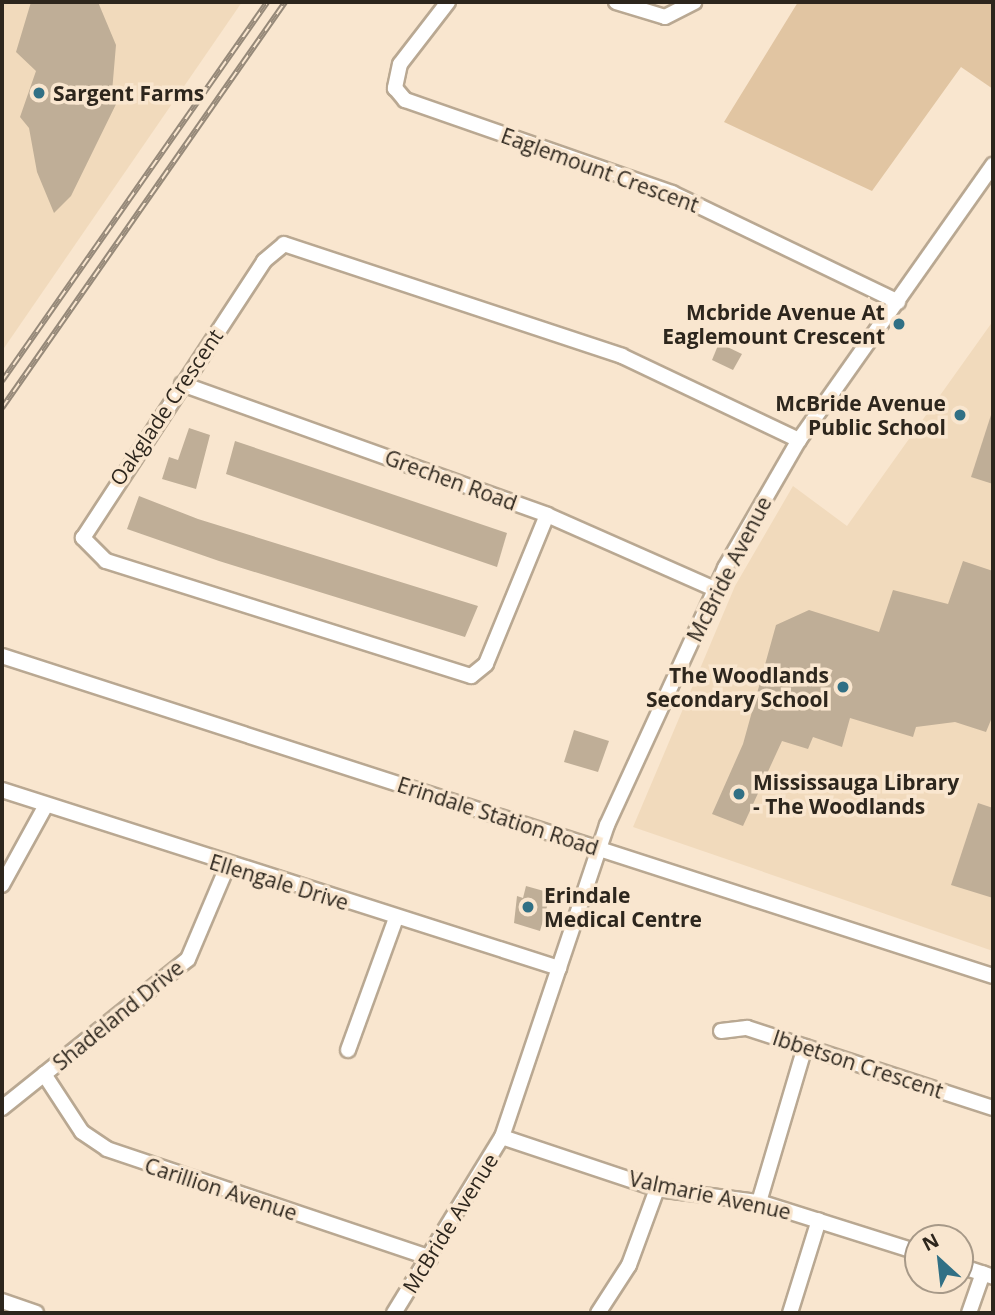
<!DOCTYPE html>
<html>
<head>
<meta charset="utf-8">
<style>
  body { margin:0 }
  #map { position:relative; width:995px; height:1315px; overflow:hidden; background:#f9e6cf; font-family:"Open Sans",sans-serif }
  div>[style] { position:absolute }
  [style*='--x'] { left:calc(var(--x)*1px); top:calc(var(--y)*1px); width:calc(var(--w)*1px); rotate:calc(var(--a)*1deg) }
  .built>* { inset:0; background:#f1dabc }
  .green>* { inset:0; background:#e1c5a2 }
  .building>* { inset:0; background:#bfae97 }
  .roads { filter:drop-shadow(2px 0 #b9a892) drop-shadow(-2px 0 #b9a892) drop-shadow(0 2px #b9a892) drop-shadow(0 -2px #b9a892) }
  .minor>* { height:14px; margin:-7px; padding:0 7px; transform-origin:7px; border-radius:7px; background:#fff }
  .rail>* { height:6px; margin-top:-3px; transform-origin:0; background:repeating-linear-gradient(90deg,#f9e6cf 0 10px,#968979 0 20px); box-sizing:border-box; border-block:2px solid #968979 }
  .dots>* { width:19px; height:19px; translate:-50% -50%; box-sizing:border-box; border:4px solid #f9e6cf; border-radius:50% }
  span { translate:-50% -50%; white-space:nowrap; text-align:center; line-height:1.15; -webkit-text-stroke:7px #f9e6cf; paint-order:stroke }
  .poi-label { font-size:21px; color:#2d261d; font-weight:700 }
  .left { translate:0 -50%; text-align:left }
  .right { translate:-100% -50%; text-align:right }
  .street-label { font-size:21px; color:#2d261d }
  .frame { position:absolute; inset:0; border:4px solid #2d261d; pointer-events:none }
  .north { position:absolute; left:904px; top:1224px; width:70px; height:70px; box-sizing:border-box; background:#f9e6cf; border:2px solid #a79988; border-radius:50%; rotate:333deg; font-size:19px; font-weight:700; line-height:28px; text-align:center; color:#2d261d }
  .north::after { content:''; display:block; margin:auto; width:24px; height:32px; background:#317085; clip-path:polygon(50% 0,100% 100%,50% 72%,0 100%) }
</style>
</head>
<body>
<div id="map">
  <div class="built">
    <div style="clip-path:polygon(2px 2px,242px 2px,2px 351px)"></div>
    <div style="clip-path:polygon(993px 321px,993px 951px,633px 827px,735px 586px,793px 486px,847px 526px)"></div>
  </div>
  <div class="green">
    <div style="clip-path:polygon(798px 2px,993px 2px,993px 89px,961px 67px,872px 191px,724px 122px)"></div>
  </div>
  <div class="building">
    <div style="clip-path:polygon(31px 2px,98px 2px,116px 45px,112px 92px,120px 96px,71px 196px,54px 213px,37px 172px,29px 128px,20px 117px,36px 71px,16px 52px)"></div>
    <div style="clip-path:polygon(719px 343px,742px 354px,733px 370px,712px 360px)"></div>
    <div style="clip-path:polygon(991px 415px,993px 415px,993px 484px,971px 477px)"></div>
    <div style="clip-path:polygon(189px 428px,210px 435px,196px 489px,162px 479px,169px 457px,178px 460px)"></div>
    <div style="clip-path:polygon(235px 441px,507px 533px,497px 567px,226px 474px)"></div>
    <div style="clip-path:polygon(139px 496px,198px 519px,478px 606px,465px 637px,219px 561px,127px 529px)"></div>
    <div style="clip-path:polygon(963px 561px,993px 571px,993px 715px,986px 732px,955px 722px,916px 727px,913px 737px,850px 718px,842px 747px,813px 737px,808px 749px,782px 741px,743px 826px,712px 814px,743px 744px,776px 625px,809px 610px,879px 632px,893px 590px,948px 604px)"></div>
    <div style="clip-path:polygon(574px 730px,609px 741px,598px 772px,564px 762px)"></div>
    <div style="clip-path:polygon(978px 803px,993px 808px,993px 898px,951px 885px)"></div>
    <div style="clip-path:polygon(526px 886px,551px 893px,540px 931px,514px 923px,517px 896px,523px 898px)"></div>
  </div>
  <div class="roads">
    <div class="minor">
      <div style="--x:448;--y:2;--w:78;--a:127.7"></div>
      <div style="--x:400;--y:64;--w:25;--a:102"></div>
      <div style="--x:395;--y:88;--w:16;--a:50"></div>
      <div style="--x:405;--y:100;--w:283;--a:19.2"></div>
      <div style="--x:672;--y:193;--w:251;--a:25.7"></div>
      <div style="--x:616;--y:2;--w:51;--a:17"></div>
      <div style="--x:665;--y:17;--w:33;--a:-27"></div>
      <div style="--x:182;--y:384;--w:388;--a:19.7"></div>
      <div style="--x:547;--y:515;--w:184;--a:23.8"></div>
      <div style="--x:547;--y:515;--w:161;--a:112.3"></div>
      <div style="--x:486;--y:664;--w:19;--a:141"></div>
      <div style="--x:471;--y:676;--w:383;--a:-162.5"></div>
      <div style="--x:106;--y:561;--w:33;--a:-135"></div>
      <div style="--x:83;--y:538;--w:331;--a:-56.8"></div>
      <div style="--x:264;--y:261;--w:26;--a:-40"></div>
      <div style="--x:284;--y:244;--w:356;--a:18.3"></div>
      <div style="--x:622;--y:356;--w:196;--a:25.4"></div>
      <div style="--x:2;--y:656;--w:1041;--a:17.9"></div>
      <div style="--x:2;--y:790;--w:585;--a:17.72"></div>
      <div style="--x:2;--y:885;--w:91;--a:-61.2"></div>
      <div style="--x:721;--y:1031;--w:26;--a:-7"></div>
      <div style="--x:747;--y:1028;--w:259;--a:18"></div>
      <div style="--x:348;--y:1050;--w:140;--a:-70"></div>
      <div style="--x:44;--y:1074;--w:69;--a:56.8"></div>
      <div style="--x:82;--y:1132;--w:30;--a:34"></div>
      <div style="--x:107;--y:1149;--w:341;--a:18.6"></div>
      <div style="--x:2;--y:1108;--w:238;--a:-38.7"></div>
      <div style="--x:188;--y:959;--w:100;--a:-67"></div>
      <div style="--x:502;--y:1137;--w:163;--a:18.5"></div>
      <div style="--x:657;--y:1189;--w:103;--a:7.3"></div>
      <div style="--x:759;--y:1202;--w:167;--a:17.5"></div>
      <div style="--x:759;--y:1202;--w:162;--a:-73.5"></div>
      <div style="--x:960;--y:1266;--w:35;--a:18"></div>
      <div style="--x:2;--y:1301;--w:36;--a:19"></div>
      <div style="--x:394;--y:1313;--w:206;--a:-58.5"></div>
      <div style="--x:502;--y:1137;--w:329;--a:-71.4"></div>
      <div style="--x:607;--y:825;--w:283;--a:-65.3"></div>
      <div style="--x:725;--y:568;--w:148;--a:-60"></div>
      <div style="--x:799;--y:440;--w:337;--a:-54.8"></div>
      <div style="--x:598;--y:1313;--w:57;--a:-57.1"></div>
      <div style="--x:629;--y:1265;--w:81;--a:-69.8"></div>
      <div style="--x:790;--y:1313;--w:97;--a:-72.7"></div>
      <div style="--x:969;--y:1313;--w:42;--a:-70.7"></div>
    </div>
  </div>
  <div class="rail">
    <div style="--x:2;--y:381;--w:462;--a:-55"></div>
    <div style="--x:2;--y:408;--w:495;--a:-55.1"></div>
  </div>
  <div class="dots">
    <div style="left:39px;top:93px;background:#317085"></div>
    <div style="left:899px;top:324px;background:#317085"></div>
    <div style="left:960px;top:415px;background:#317085"></div>
    <div style="left:843px;top:687px;background:#317085"></div>
    <div style="left:739px;top:794px;background:#317085"></div>
    <div style="left:528px;top:907px;background:#317085"></div>
  </div>
  <div class="poi-label">
    <span class="left" style="left:53px;top:93px">Sargent Farms</span>
    <span class="right" style="left:885px;top:324px">Mcbride Avenue At<br>Eaglemount Crescent</span>
    <span class="right" style="left:946px;top:415px">McBride Avenue<br>Public School</span>
    <span class="right" style="left:829px;top:687px">The Woodlands<br>Secondary School</span>
    <span class="left" style="left:753px;top:794px">Mississauga Library<br>- The Woodlands</span>
    <span class="left" style="left:544px;top:907px">Erindale<br>Medical Centre</span>
  </div>
  <div class="street-label">
    <span style="left:600px;top:170px;rotate:20deg">Eaglemount Crescent</span>
    <span style="left:166px;top:407px;rotate:-56deg">Oakglade Crescent</span>
    <span style="left:451px;top:480px;rotate:20deg">Grechen Road</span>
    <span style="left:729px;top:569px;rotate:-63deg">McBride Avenue</span>
    <span style="left:498px;top:816px;rotate:18deg">Erindale Station Road</span>
    <span style="left:279px;top:882px;rotate:17deg">Ellengale Drive</span>
    <span style="left:118px;top:1015px;rotate:-39deg">Shadeland Drive</span>
    <span style="left:858px;top:1064px;rotate:18deg">Ibbetson Crescent</span>
    <span style="left:221px;top:1189px;rotate:18deg">Carillion Avenue</span>
    <span style="left:710px;top:1195px;rotate:12deg">Valmarie Avenue</span>
    <span style="left:450px;top:1223px;rotate:-58deg">McBride Avenue</span>
  </div>
  <div class="frame"></div>
  <div class="north">N</div>
</div>
</body>
</html>
